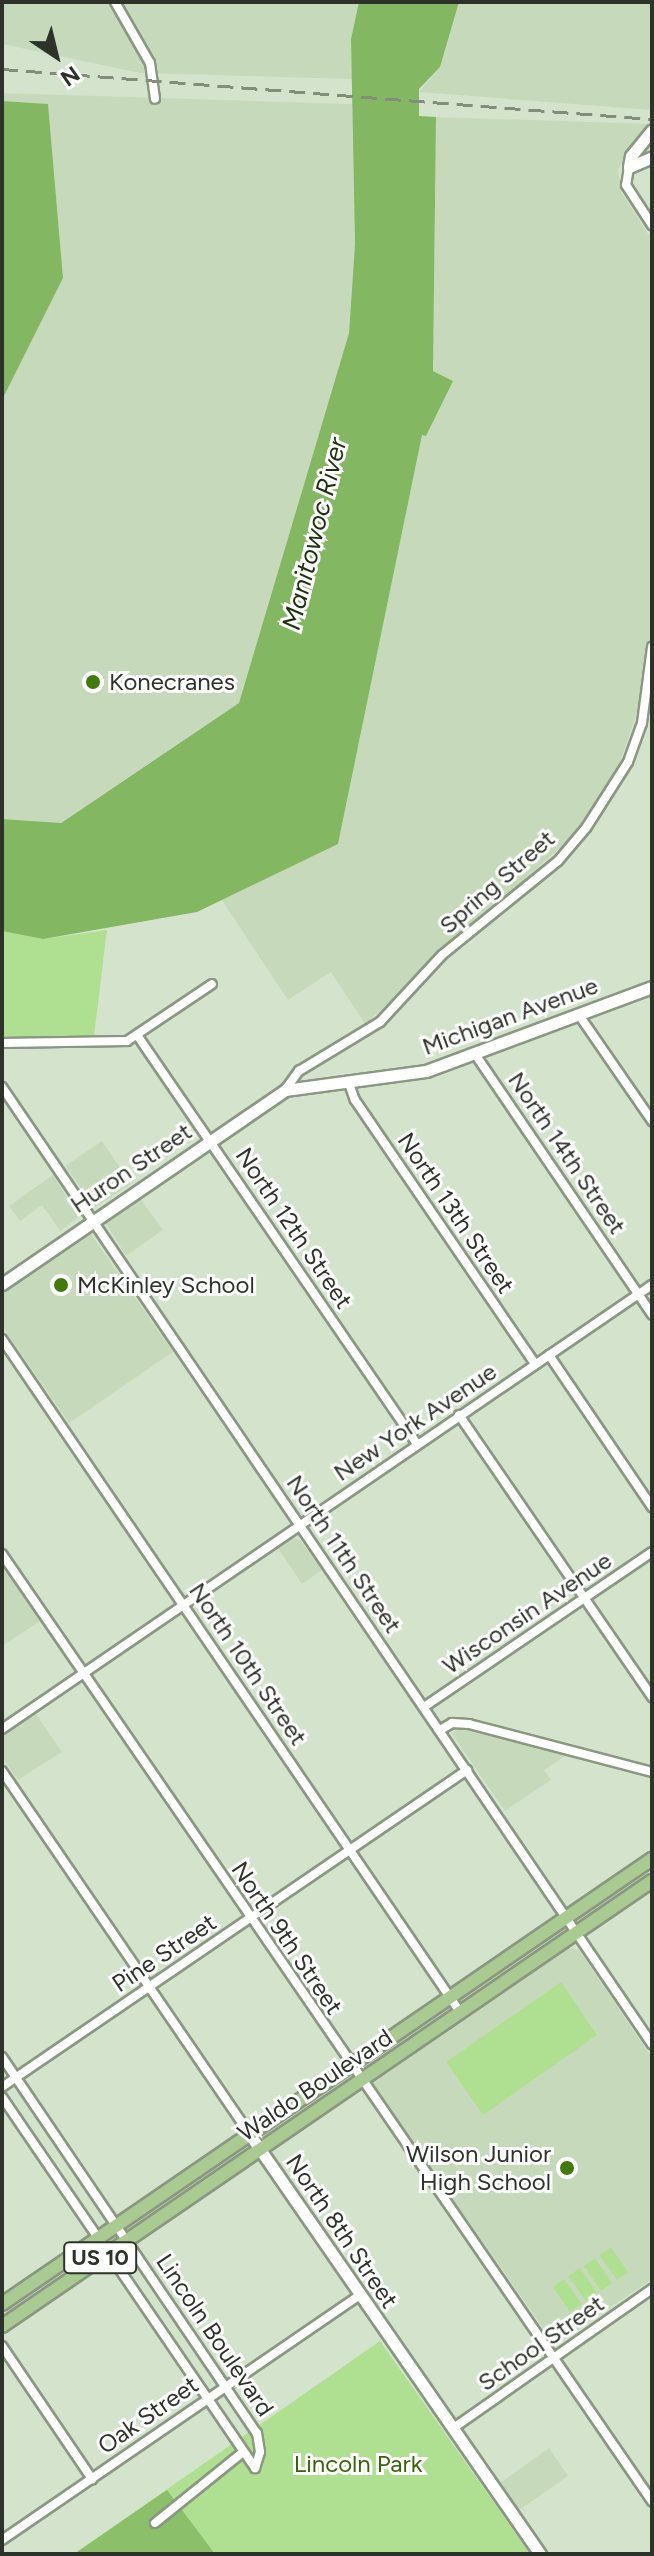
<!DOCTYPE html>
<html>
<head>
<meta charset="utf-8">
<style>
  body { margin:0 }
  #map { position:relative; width:654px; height:2556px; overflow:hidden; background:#d4e4cc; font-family:Figtree,sans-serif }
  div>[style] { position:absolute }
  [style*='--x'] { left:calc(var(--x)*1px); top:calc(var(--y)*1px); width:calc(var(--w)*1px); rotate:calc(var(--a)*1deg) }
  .built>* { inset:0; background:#c6dabb }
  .green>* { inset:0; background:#afe092 }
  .forest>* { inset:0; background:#8bbf6a }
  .water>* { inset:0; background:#83b761 }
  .roads { filter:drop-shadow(2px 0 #8a9882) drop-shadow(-2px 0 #8a9882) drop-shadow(0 2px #8a9882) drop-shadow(0 -2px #8a9882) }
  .street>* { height:8px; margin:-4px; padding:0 4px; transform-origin:4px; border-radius:4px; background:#fff }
  .secondary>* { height:11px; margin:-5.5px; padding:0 5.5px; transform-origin:5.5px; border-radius:5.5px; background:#fff }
  .primary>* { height:12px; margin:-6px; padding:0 6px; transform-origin:6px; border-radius:6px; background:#a9cb92 }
  .rail>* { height:3px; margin-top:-1.5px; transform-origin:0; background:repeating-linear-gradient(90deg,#828d7c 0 16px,transparent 0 24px) }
  .dots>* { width:22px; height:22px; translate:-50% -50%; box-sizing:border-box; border:4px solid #fff; border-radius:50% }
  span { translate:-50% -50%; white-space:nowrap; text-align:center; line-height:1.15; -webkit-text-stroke:6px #fff; paint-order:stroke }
  .shield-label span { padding:2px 6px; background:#fff; border:2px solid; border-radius:6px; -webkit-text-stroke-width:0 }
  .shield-label { font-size:22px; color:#2d332a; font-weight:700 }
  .poi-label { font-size:24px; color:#2d332a }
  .left { translate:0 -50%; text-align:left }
  .right { translate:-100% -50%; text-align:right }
  .street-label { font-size:24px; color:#2d332a }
  .park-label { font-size:24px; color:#366509 }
  .water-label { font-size:26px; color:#1c310e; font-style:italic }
  .frame { position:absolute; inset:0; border:4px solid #2d332a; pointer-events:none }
  .north { position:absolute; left:16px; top:16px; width:80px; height:80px; -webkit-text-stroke:6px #fff; paint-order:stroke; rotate:145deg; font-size:22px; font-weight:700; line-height:32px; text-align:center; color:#2d332a }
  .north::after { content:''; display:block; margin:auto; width:28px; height:36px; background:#2d332a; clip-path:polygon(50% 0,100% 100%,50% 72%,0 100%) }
</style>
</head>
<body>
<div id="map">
  <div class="built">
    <div style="clip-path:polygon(2px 2px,359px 2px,351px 39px,352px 79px,140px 73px,2px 44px)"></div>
    <div style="clip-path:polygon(459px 2px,652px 2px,652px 110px,419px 92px,440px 67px)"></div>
    <div style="clip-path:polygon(2px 93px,352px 104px,355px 244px,349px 333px,239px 703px,60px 823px,2px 819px,2px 400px,63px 278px,48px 104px,2px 101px)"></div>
    <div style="clip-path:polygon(436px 117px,650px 124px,618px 169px,621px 192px,652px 240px,652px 694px,643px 695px,616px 774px,578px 831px,365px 1024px,331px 972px,288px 1000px,222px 900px,338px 844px,422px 434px,453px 381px,433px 371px)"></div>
    <div style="clip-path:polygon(102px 1141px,131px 1184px,95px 1207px,65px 1166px)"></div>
    <div style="clip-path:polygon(53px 1175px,79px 1217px,60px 1231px,42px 1205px,20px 1221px,9px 1206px)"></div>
    <div style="clip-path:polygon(139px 1197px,163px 1230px,126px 1256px,105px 1222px)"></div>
    <div style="clip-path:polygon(91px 1234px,173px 1352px,69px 1423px,2px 1326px,2px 1294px)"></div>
    <div style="clip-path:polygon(293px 1538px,300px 1540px,322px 1570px,302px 1584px,278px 1548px)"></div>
    <div style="clip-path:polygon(2px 1566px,40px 1621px,2px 1646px)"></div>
    <div style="clip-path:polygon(36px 1714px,62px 1752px,18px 1780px,2px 1757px,2px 1737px)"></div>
    <div style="clip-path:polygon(458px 1726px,567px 1755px,544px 1770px,551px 1780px,505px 1811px,452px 1734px)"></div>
    <div style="clip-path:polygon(566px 1947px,579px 1950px,652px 2058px,652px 2279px,555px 2345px,372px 2084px)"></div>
    <div style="clip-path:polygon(549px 2448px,568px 2476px,519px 2510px,500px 2483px)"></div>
  </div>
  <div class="green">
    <div style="clip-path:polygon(107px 930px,94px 1036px,2px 1037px,2px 931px,43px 939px)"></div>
    <div style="clip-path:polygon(561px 1982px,597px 2035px,483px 2115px,446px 2062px)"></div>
    <div style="clip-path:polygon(611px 2247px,628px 2272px,617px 2280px,599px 2255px)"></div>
    <div style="clip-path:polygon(595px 2258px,612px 2283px,601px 2291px,584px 2266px)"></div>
    <div style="clip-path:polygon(580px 2268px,597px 2293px,586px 2301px,568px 2276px)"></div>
    <div style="clip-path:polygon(564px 2279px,582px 2304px,570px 2312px,553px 2287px)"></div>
    <div style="clip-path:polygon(380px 2341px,530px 2554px,74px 2554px)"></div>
  </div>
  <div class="forest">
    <div style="clip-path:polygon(167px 2490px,215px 2554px,74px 2554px)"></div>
  </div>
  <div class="water">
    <div style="clip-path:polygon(359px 2px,459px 2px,440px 67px,419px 89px,419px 116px,436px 117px,433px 371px,453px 381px,426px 436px,422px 435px,338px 844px,197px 912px,43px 939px,2px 931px,2px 819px,61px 823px,239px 703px,349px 333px,355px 244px,351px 39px)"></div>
    <div style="clip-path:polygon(2px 101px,48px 104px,63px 278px,2px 400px)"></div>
  </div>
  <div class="roads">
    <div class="street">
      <div style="--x:115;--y:2;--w:70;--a:60.2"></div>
      <div style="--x:150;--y:63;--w:36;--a:82"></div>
      <div style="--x:629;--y:167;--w:18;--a:99"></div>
      <div style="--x:626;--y:185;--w:48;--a:57"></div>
      <div style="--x:579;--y:1015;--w:129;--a:55.4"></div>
      <div style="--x:137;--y:1035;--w:496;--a:55.6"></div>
      <div style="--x:2;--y:1043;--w:125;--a:-0.9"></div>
      <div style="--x:127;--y:1041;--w:102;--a:-33.8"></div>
      <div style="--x:475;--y:1054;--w:315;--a:55.8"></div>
      <div style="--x:348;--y:1081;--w:20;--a:70"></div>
      <div style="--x:355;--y:1100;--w:320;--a:55.7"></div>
      <div style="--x:2;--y:1087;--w:1157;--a:55.82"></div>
      <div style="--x:285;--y:1090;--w:24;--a:-54"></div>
      <div style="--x:299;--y:1071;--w:95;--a:-31.2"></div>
      <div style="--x:380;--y:1022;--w:91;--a:-47.2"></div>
      <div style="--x:442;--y:955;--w:149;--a:-39"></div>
      <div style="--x:558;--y:861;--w:43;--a:-49.7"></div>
      <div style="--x:586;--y:828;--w:78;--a:-57.5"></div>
      <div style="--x:628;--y:762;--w:41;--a:-70.3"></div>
      <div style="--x:642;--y:723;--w:77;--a:-82.5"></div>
      <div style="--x:2;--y:1339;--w:814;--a:55.76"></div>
      <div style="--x:549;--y:1355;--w:184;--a:55.9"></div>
      <div style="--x:459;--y:1415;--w:342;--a:55.6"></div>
      <div style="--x:2;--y:1554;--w:1149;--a:55.54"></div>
      <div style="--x:424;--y:1707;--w:276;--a:-34.2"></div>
      <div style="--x:2;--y:1729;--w:787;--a:-34.34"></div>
      <div style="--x:440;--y:1730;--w:14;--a:-30"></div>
      <div style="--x:452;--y:1723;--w:17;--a:3"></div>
      <div style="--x:469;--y:1724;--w:189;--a:14.7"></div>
      <div style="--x:2;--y:1771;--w:440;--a:55.7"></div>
      <div style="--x:2;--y:2057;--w:454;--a:55.9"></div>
      <div style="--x:257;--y:2433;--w:19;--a:81"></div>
      <div style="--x:260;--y:2452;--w:17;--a:107"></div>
      <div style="--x:2;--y:2087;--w:563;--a:-34.28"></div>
      <div style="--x:2;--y:2097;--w:449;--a:55.7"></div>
      <div style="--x:2;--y:2346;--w:161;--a:55.9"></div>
      <div style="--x:452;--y:2429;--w:244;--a:-35"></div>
      <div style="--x:155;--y:2523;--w:113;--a:-38.9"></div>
      <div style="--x:2;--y:2540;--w:432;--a:-34.4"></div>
    </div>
    <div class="secondary">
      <div style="--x:629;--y:167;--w:11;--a:-80"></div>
      <div style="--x:631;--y:156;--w:33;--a:-51"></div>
      <div style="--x:629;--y:167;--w:25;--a:-23"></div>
      <div style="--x:2;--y:1284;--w:343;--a:-34.4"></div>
      <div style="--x:285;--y:1090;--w:142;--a:-7.7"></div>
      <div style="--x:426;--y:1071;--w:241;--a:-20.4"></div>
      <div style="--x:250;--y:2135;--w:510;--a:55.31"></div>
    </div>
    <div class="primary">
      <div style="--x:2;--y:2304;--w:788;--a:-34.4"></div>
      <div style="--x:2;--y:2326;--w:788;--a:-34.4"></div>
    </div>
  </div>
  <div class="rail">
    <div style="--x:2;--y:69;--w:652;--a:4.4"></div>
  </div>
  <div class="dots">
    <div style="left:93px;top:682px;background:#427a0d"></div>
    <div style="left:61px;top:1285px;background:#427a0d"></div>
    <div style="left:567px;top:2168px;background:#427a0d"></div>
  </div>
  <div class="shield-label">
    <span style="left:100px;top:2258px">US 10</span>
  </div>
  <div class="poi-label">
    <span class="left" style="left:109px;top:682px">Konecranes</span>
    <span class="left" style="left:77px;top:1285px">McKinley School</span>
    <span class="right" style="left:551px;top:2168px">Wilson Junior<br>High School</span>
  </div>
  <div class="street-label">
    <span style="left:497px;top:882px;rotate:-41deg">Spring Street</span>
    <span style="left:510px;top:1016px;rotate:-20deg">Michigan Avenue</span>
    <span style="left:567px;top:1153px;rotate:56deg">North 14th Street</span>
    <span style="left:131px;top:1168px;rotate:-34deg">Huron Street</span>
    <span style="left:456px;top:1213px;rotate:56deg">North 13th Street</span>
    <span style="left:294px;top:1228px;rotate:56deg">North 12th Street</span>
    <span style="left:415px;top:1422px;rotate:-34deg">New York Avenue</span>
    <span style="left:344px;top:1554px;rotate:56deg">North 11th Street</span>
    <span style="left:527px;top:1613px;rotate:-34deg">Wisconsin Avenue</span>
    <span style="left:248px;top:1664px;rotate:56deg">North 10th Street</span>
    <span style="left:287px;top:1938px;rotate:56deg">North 9th Street</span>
    <span style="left:164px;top:1953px;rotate:-34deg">Pine Street</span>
    <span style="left:315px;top:2085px;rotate:-34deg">Waldo Boulevard</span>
    <span style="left:342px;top:2231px;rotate:56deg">North 8th Street</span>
    <span style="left:215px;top:2335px;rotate:56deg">Lincoln Boulevard</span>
    <span style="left:541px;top:2343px;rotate:-35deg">School Street</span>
    <span style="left:148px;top:2415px;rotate:-35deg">Oak Street</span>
  </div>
  <div class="park-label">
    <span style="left:358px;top:2464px">Lincoln Park</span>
  </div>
  <div class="water-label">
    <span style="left:315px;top:534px;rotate:-76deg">Manitowoc River</span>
  </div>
  <div class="frame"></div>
  <div class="north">N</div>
</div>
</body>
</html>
